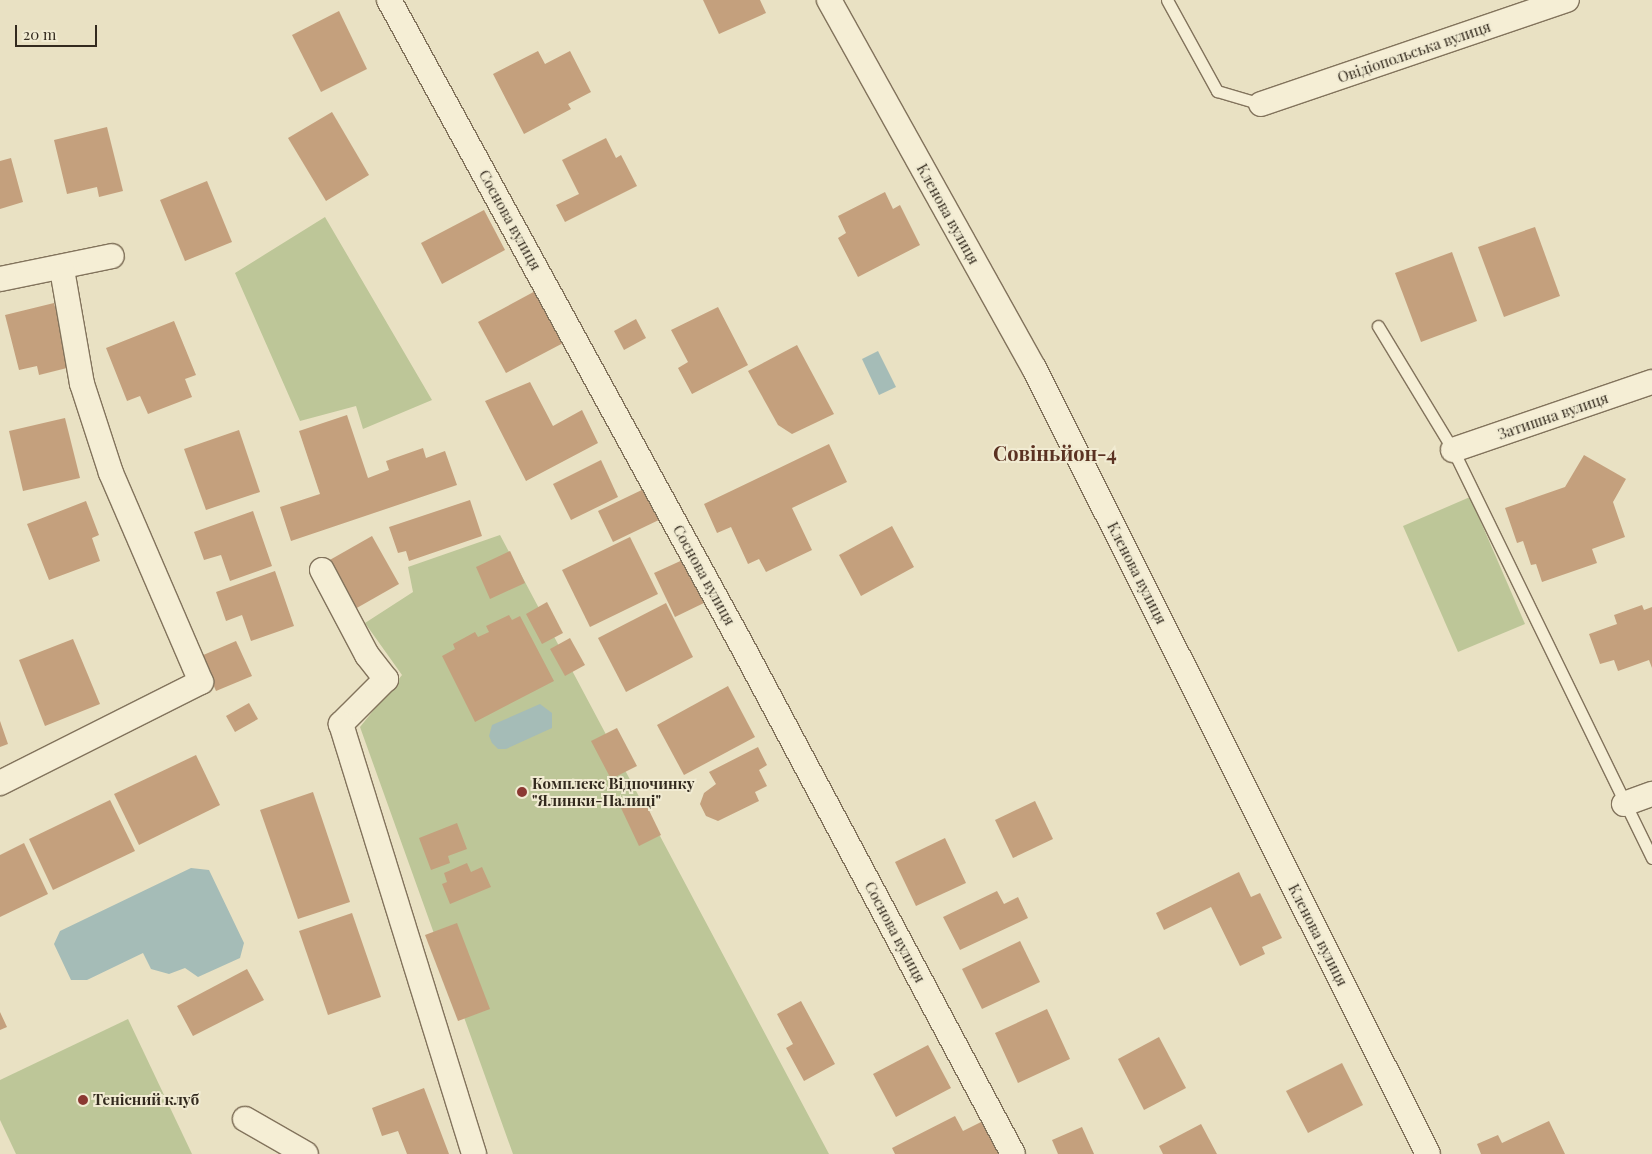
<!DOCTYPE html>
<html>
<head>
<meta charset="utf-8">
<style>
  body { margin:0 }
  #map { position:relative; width:1652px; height:1154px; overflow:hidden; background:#e9e1c3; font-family:"Playfair Display",serif }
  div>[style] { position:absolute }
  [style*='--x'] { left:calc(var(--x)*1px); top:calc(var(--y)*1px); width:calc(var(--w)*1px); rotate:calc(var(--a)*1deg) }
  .green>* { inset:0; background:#bdc698 }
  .water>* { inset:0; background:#a5bcb7 }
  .building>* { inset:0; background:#c4a07d }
  .roads { filter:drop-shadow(1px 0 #82735c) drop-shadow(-1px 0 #82735c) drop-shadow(0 1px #82735c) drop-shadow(0 -1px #82735c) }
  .service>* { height:11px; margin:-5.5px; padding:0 5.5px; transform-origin:5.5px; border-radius:5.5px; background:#f5eed5 }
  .minor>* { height:24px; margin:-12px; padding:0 12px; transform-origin:12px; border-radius:12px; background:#f5eed5 }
  .dots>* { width:14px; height:14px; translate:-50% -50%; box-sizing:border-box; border:2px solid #f1ebd2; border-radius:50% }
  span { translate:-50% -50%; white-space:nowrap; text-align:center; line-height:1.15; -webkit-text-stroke:4px #f1ebd2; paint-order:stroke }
  .street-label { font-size:15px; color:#332a1e }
  .poi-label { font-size:15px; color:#332a1e; font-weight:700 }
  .left { translate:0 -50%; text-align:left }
  .district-label { font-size:20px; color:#5b3222; font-weight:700 }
  .scale { position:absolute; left:15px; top:25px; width:82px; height:22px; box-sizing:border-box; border:2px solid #332a1e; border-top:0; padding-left:6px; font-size:15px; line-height:18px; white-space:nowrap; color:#332a1e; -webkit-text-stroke:4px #f1ebd2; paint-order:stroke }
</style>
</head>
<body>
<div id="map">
  <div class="green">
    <div style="clip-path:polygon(325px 217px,432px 400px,363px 429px,356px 406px,300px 421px,235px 273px)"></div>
    <div style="clip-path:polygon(1470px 497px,1525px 624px,1458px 652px,1403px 526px)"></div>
    <div style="clip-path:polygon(500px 535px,829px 1154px,513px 1154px,360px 727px,402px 675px,365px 623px,413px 592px,408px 567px)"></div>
    <div style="clip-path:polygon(128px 1019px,192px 1154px,16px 1154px,0 1120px,0 1080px)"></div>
  </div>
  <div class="water">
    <div style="clip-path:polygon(878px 351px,896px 387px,879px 395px,862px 359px)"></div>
    <div style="clip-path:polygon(540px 704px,552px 713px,552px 728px,506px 749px,498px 749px,492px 743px,489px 736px,492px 725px)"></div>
    <div style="clip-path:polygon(191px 868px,209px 870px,244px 943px,240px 958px,198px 977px,185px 968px,169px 974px,151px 969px,143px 953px,87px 980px,71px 980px,54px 944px,60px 931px)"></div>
  </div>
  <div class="building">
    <div style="clip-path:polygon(703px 0,760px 0,766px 13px,719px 34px)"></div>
    <div style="clip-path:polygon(339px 11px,367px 69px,321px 92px,292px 35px)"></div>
    <div style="clip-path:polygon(538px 51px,545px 64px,570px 51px,591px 92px,568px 104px,571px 109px,524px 134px,493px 74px)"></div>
    <div style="clip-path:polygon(332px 112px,369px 175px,326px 201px,288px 138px)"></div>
    <div style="clip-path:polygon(107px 127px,123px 191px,99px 197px,97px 187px,67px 194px,54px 140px)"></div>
    <div style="clip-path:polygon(606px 138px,616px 158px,621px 155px,637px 186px,565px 222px,556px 205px,579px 194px,562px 160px)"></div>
    <div style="clip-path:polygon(11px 158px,23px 202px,0 209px,0 161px)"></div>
    <div style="clip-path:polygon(207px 181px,232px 242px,185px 261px,160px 200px)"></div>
    <div style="clip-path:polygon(885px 192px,893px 209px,900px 205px,920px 245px,858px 277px,838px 238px,846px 233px,838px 216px)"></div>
    <div style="clip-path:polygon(484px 210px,505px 250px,442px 284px,421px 243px)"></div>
    <div style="clip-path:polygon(1535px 227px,1560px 296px,1504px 317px,1478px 247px)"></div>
    <div style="clip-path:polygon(1452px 252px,1477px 321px,1421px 342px,1395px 273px)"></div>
    <div style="clip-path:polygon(539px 289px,567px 341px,506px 373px,478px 322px)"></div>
    <div style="clip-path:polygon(54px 303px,71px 367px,39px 375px,37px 366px,19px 370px,5px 315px)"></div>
    <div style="clip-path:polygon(718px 307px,748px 365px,692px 394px,678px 368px,688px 362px,671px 330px)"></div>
    <div style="clip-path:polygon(636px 319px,646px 338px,624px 350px,614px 331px)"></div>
    <div style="clip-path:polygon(174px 321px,196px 375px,185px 379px,192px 397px,148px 414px,140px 396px,127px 401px,106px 348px)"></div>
    <div style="clip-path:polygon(797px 345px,834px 414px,792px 434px,778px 425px,748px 371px)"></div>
    <div style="clip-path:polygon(530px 382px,553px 426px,582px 410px,598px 443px,526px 481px,485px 401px)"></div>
    <div style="clip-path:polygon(347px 415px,368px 478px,389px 470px,386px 461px,423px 448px,426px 458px,445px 451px,457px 485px,291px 541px,280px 507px,320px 494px,299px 431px)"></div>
    <div style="clip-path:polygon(65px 418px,80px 478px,23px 491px,9px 431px)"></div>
    <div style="clip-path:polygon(239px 430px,260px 492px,206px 510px,184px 449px)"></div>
    <div style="clip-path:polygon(829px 444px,847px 482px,792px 508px,812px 550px,766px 572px,759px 559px,748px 564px,731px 527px,717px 533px,704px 504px)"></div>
    <div style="clip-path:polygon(1584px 455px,1626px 479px,1613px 502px,1625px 537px,1592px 549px,1597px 563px,1542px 582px,1536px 564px,1531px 565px,1523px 541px,1517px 543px,1505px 508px,1565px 487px)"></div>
    <div style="clip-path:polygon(601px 460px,618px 497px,571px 520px,553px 484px)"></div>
    <div style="clip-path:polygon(648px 487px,663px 518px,613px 542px,598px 511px)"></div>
    <div style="clip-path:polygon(470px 500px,482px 536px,409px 561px,406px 551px,398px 553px,389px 527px)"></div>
    <div style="clip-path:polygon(86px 501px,99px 535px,92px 538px,100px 561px,49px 580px,27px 524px)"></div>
    <div style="clip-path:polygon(253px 511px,272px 566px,230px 581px,221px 555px,204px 560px,194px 532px)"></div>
    <div style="clip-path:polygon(892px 526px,914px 567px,861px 596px,839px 555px)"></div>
    <div style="clip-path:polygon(372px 536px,399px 584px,355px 609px,328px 561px)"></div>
    <div style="clip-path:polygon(630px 537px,658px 594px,590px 627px,562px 570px)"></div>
    <div style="clip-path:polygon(510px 551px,525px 583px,490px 599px,476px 567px)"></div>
    <div style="clip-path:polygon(687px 558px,708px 601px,675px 617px,654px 573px)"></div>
    <div style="clip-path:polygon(275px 571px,294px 626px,251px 641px,242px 615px,226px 621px,216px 592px)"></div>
    <div style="clip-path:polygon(547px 602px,563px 633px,542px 644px,526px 614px)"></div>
    <div style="clip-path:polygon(666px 603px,693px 657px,626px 692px,598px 638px)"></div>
    <div style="clip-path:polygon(1642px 605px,1644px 610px,1652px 607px,1652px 668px,1649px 660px,1618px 671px,1614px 660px,1600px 664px,1589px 634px,1617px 624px,1614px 615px)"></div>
    <div style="clip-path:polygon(509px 615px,512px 620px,520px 616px,554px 681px,475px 722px,442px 656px,455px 649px,453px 644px,475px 632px,478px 637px,489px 632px,486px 626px)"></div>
    <div style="clip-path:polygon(570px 638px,585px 665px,565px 676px,550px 649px)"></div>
    <div style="clip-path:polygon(73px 639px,100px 704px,45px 726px,19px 660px)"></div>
    <div style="clip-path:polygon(236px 641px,252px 676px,216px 691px,201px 656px)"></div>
    <div style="clip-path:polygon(728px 686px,755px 737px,684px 775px,657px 725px)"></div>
    <div style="clip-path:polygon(249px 703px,258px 719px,235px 732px,226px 716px)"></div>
    <div style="clip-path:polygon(0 721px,8px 744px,0 747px)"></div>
    <div style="clip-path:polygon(617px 728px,637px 766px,611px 779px,591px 741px)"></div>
    <div style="clip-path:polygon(758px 747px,767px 765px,759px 770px,767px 786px,755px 792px,759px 801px,718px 821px,706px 816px,700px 804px,704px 793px,716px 784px,709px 772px)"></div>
    <div style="clip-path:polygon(196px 755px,220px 805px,139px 845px,114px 794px)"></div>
    <div style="clip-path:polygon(313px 792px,350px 902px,298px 919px,260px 810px)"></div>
    <div style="clip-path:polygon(643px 798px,661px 835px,639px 846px,621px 808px)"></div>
    <div style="clip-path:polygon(110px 800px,135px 851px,53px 890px,29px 839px)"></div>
    <div style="clip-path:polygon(1035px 801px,1053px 839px,1013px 858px,995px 820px)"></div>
    <div style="clip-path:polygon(457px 823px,467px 849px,448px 856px,450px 863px,431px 870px,419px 838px)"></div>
    <div style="clip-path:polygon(945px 838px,966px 883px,916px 906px,895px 862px)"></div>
    <div style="clip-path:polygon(24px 843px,48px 894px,0 917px,0 855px)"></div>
    <div style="clip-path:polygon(467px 863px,471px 872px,482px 867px,491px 887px,450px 904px,442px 884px,447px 882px,444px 873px)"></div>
    <div style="clip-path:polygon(1239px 872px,1251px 897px,1260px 893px,1282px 938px,1262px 947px,1265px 954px,1240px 966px,1211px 907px,1164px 930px,1156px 913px)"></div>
    <div style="clip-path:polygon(997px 891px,1004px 904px,1018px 897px,1028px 918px,960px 950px,943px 917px)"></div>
    <div style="clip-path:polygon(352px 913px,381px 997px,328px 1015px,299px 931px)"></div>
    <div style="clip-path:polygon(457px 923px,490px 1009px,458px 1021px,425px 935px)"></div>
    <div style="clip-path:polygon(1020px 941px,1040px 982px,982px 1009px,962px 969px)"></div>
    <div style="clip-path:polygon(247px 969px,264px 1000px,193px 1036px,177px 1006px)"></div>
    <div style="clip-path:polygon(801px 1001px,835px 1064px,804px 1081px,786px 1048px,793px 1044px,777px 1014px)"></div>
    <div style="clip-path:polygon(1047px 1009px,1070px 1059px,1018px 1083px,995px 1033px)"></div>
    <div style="clip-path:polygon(0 1012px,7px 1027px,0 1030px)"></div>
    <div style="clip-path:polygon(1159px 1037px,1186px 1088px,1144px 1110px,1118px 1059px)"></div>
    <div style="clip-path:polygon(928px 1045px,951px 1088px,896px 1117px,873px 1074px)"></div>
    <div style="clip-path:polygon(1342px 1063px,1363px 1105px,1308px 1133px,1286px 1091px)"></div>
    <div style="clip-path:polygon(424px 1088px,449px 1154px,407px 1154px,398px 1131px,382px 1136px,372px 1108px)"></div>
    <div style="clip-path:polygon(955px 1116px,963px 1131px,983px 1121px,1000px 1154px,895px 1154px,892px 1148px)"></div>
    <div style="clip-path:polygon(1549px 1121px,1565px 1154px,1481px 1154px,1477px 1144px,1498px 1135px,1502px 1143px)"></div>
    <div style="clip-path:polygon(1201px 1124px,1217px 1154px,1163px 1154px,1159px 1146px)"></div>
    <div style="clip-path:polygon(1082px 1127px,1094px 1154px,1058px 1154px,1052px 1140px)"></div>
  </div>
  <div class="roads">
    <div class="service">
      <div style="--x:1167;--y:0;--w:104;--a:61.2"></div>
      <div style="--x:1217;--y:91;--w:46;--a:16.5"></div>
      <div style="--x:1378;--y:326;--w:145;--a:58.8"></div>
      <div style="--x:1453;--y:450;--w:454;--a:64"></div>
    </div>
    <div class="minor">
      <div style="--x:389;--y:0;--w:729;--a:61.33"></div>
      <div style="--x:739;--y:640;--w:582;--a:61.94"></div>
      <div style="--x:829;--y:0;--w:421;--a:60.9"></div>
      <div style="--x:1034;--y:368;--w:879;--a:63.38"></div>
      <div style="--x:1261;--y:104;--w:323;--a:-18.8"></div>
      <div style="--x:0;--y:279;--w:114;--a:-11.6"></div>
      <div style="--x:1453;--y:450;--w:210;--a:-18.9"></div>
      <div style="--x:322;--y:570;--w:96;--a:62.1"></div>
      <div style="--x:367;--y:655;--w:31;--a:52"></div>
      <div style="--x:386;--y:679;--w:64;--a:135"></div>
      <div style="--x:341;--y:724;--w:450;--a:72.8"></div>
      <div style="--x:0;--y:783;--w:225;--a:-26.7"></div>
      <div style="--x:201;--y:682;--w:228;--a:-113.3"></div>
      <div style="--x:111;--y:473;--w:94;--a:-108"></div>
      <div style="--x:82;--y:384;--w:117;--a:-99.9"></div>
      <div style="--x:1624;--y:804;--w:30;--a:-20"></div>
      <div style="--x:245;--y:1119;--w:70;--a:29.8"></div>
    </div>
  </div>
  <div class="dots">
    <div style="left:522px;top:792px;background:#8b3832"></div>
    <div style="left:83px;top:1100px;background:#8b3832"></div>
  </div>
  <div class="street-label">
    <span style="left:1414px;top:52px;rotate:-19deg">Овідіопольська вулиця</span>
    <span style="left:948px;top:214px;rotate:61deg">Кленова вулиця</span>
    <span style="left:510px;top:220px;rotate:61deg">Соснова вулиця</span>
    <span style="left:1553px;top:416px;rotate:-19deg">Затишна вулиця</span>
    <span style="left:1137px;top:573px;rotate:63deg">Кленова вулиця</span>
    <span style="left:704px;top:575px;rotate:61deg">Соснова вулиця</span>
    <span style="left:895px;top:932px;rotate:62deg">Соснова вулиця</span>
    <span style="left:1318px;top:935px;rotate:63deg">Кленова вулиця</span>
  </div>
  <div class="poi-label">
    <span class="left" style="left:532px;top:792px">Комплекс Відпочинку<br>"Ялинки-Палиці"</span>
    <span class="left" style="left:93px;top:1100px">Тенісний клуб</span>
  </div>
  <div class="district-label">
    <span style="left:1055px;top:452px">Совіньйон-4</span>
  </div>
  <div class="scale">20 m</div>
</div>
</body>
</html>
